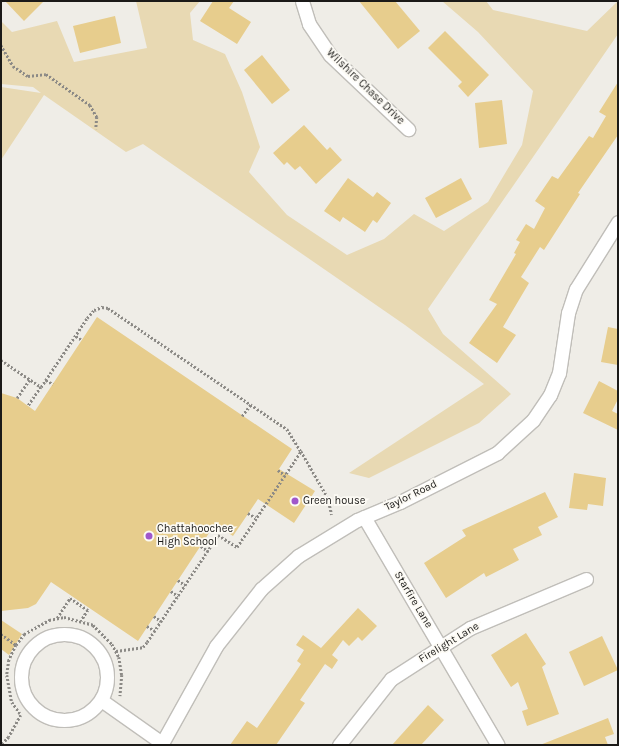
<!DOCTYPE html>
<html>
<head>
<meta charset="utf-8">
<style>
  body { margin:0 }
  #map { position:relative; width:619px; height:746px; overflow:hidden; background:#efede7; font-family:Karla,sans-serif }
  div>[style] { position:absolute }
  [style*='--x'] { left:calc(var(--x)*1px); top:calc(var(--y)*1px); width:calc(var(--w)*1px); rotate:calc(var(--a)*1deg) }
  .green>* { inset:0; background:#e8d9b3 }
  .building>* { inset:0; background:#e7cd8d }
  .path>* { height:2.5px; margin-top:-1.25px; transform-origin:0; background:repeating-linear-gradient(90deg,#8c8a86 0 2px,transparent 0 4px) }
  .roads { filter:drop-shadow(1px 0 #c0beb9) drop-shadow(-1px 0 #c0beb9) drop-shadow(0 1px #c0beb9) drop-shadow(0 -1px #c0beb9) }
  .minor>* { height:13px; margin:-6.5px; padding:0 6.5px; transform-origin:6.5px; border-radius:6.5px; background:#fff }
  .minor>.ring { margin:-6.5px; padding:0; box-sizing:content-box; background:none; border:13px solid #fff; border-radius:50% }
  .dots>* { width:11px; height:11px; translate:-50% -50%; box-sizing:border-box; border:2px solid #fcfaf4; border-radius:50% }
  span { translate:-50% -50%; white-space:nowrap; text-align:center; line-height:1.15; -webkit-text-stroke:3.5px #fcfaf4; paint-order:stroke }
  .street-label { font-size:11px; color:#1b1a18 }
  .poi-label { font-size:11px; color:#1b1a18 }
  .left { translate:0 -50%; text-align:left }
  .frame { position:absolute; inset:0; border:2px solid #1b1a18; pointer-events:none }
</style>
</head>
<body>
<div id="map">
  <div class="green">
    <div style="clip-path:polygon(136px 1px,200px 1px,190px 13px,193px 40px,225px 54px,242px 92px,260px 147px,249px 172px,287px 215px,347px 255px,384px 239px,414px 214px,444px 231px,488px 202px,522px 145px,533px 91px,478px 32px,442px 1px,486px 1px,493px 10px,587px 31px,618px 1px,618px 34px,428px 309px,443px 334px,511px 394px,479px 423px,369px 478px,349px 473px,484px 384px,405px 325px,143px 144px,126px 152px,44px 95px,1px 160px,1px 87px,41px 93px,33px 87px,1px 84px,1px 21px,12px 32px,57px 21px,74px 62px,147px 48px)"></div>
  </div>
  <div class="building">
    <div style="clip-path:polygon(5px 1px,44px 1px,24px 21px)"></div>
    <div style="clip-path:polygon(213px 1px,234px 1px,229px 8px,251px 22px,237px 44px,200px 21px)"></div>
    <div style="clip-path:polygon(359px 1px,395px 1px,420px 31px,398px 49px)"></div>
    <div style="clip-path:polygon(115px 16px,121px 43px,80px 53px,73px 26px)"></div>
    <div style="clip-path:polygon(445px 31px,489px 75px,468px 97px,458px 86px,462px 82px,428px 48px)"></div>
    <div style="clip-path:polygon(262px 55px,290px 90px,272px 104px,244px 70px)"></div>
    <div style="clip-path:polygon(618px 82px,618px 135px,578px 193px,580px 194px,544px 250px,540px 247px,521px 277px,529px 283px,503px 327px,516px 335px,497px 363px,469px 343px,497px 304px,489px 300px,516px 254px,514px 253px,520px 242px,516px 240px,526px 224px,534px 229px,545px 208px,535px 201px,552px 176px,558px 179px,589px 136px,593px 138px,606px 116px,599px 112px)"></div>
    <div style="clip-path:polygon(502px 100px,507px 144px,479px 148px,475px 103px)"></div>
    <div style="clip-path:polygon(304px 125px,327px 150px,330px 147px,342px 160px,316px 184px,300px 166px,295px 170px,287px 162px,284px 165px,273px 153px)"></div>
    <div style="clip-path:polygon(348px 178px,373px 197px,377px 192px,391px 203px,377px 223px,373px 220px,365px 232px,343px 217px,340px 222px,324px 211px)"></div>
    <div style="clip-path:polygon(461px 178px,472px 199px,436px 218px,425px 198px)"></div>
    <div style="clip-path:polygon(97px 317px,292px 449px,279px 469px,315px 491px,294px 523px,258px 499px,233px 536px,215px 524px,138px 641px,51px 582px,36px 604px,28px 608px,1px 611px,1px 393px,17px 398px,35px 411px)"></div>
    <div style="clip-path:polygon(608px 327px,618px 329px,618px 365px,601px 362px)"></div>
    <div style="clip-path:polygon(599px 381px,618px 391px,618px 399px,612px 411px,618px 414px,618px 430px,583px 413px)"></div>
    <div style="clip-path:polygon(574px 473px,606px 478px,603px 506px,588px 504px,587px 510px,569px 508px)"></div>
    <div style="clip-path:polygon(545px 492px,558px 517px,538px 527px,542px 535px,513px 549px,519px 560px,486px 577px,484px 573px,446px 598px,424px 563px,466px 536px,462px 530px)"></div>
    <div style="clip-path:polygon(358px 608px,377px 626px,362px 641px,358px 637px,349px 646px,343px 640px,332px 655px,338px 660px,332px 669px,325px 664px,300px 700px,305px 703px,276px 745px,230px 745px,247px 721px,257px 728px,293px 676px,301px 664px,297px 661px,304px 650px,296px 645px,303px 635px,321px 648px)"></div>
    <div style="clip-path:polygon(1px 620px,22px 634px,9px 655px,1px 649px)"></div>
    <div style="clip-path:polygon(526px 633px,546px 664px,542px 667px,559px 714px,527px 726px,522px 711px,528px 709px,518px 682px,511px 687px,491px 655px)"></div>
    <div style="clip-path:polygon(602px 636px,618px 670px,584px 686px,569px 652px)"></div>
    <div style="clip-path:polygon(428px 705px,444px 720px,421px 745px,392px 745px)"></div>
    <div style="clip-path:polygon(608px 718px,614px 734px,605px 737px,608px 745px,540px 745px)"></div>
  </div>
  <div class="path">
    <div style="--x:1;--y:45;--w:24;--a:60"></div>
    <div style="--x:13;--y:66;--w:18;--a:34"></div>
    <div style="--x:28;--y:76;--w:18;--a:-6"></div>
    <div style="--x:46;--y:74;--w:54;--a:35.2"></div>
    <div style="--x:90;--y:105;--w:14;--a:60"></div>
    <div style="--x:97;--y:117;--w:12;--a:95"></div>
    <div style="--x:76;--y:336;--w:7;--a:34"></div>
    <div style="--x:1;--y:360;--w:48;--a:34"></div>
    <div style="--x:41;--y:387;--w:23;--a:124"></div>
    <div style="--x:46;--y:380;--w:8;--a:30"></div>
    <div style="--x:41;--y:387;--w:83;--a:-56.3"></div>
    <div style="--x:87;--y:318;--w:11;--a:-49"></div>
    <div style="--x:94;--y:310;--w:9;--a:-21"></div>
    <div style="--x:102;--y:307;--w:6;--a:9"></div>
    <div style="--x:108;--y:308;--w:216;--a:34.1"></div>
    <div style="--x:287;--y:429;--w:26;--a:58"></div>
    <div style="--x:17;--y:398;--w:22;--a:-56"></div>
    <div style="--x:242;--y:416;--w:15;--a:-53"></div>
    <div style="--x:278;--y:470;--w:9;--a:36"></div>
    <div style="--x:248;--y:513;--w:9;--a:32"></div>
    <div style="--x:201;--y:546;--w:9;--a:36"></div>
    <div style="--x:178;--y:580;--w:9;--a:36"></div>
    <div style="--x:171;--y:591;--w:9;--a:36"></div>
    <div style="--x:154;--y:616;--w:9;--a:36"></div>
    <div style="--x:57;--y:618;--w:24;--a:-57"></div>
    <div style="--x:70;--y:598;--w:22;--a:34"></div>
    <div style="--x:88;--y:610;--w:13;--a:122"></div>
    <div style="--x:147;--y:626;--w:9;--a:32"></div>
    <div style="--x:1;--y:634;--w:19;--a:36"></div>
    <div style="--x:16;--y:645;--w:17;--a:115"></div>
    <div style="--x:9;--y:660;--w:15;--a:98"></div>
    <div style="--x:7;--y:675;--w:27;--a:80"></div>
    <div style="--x:12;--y:702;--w:16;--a:55"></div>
    <div style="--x:21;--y:715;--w:25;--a:119"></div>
    <div style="--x:9;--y:737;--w:11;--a:135"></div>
    <div style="--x:16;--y:645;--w:14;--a:-54"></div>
    <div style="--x:24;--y:634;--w:29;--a:-29"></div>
    <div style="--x:49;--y:620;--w:15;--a:-11"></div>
    <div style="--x:64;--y:617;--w:30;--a:15"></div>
    <div style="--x:93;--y:625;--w:27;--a:45"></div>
    <div style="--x:112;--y:644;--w:15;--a:62"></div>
    <div style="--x:119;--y:657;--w:18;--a:81"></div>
    <div style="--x:122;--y:675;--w:21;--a:95"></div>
    <div style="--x:116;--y:651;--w:27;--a:-8"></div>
    <div style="--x:143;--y:647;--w:6;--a:-51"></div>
    <div style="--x:147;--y:642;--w:128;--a:-56.4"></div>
    <div style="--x:218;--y:535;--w:22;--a:32"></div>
    <div style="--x:237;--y:547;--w:115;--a:-56.3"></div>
    <div style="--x:301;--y:451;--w:54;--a:60.1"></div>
    <div style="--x:328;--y:498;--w:17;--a:77"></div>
  </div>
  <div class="roads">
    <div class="minor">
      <div style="--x:302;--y:1;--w:24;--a:73"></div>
      <div style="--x:309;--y:24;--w:37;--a:56"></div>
      <div style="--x:330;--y:55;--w:108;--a:43.5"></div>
      <div style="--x:364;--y:517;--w:264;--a:59.6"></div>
      <div class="ring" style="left:21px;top:634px;width:73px;height:73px"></div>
      <div style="--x:101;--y:700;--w:75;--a:35.2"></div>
      <div style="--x:161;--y:745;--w:113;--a:-60.9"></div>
      <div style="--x:216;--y:646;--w:73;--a:-51.7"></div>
      <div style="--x:261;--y:589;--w:50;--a:-41.7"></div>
      <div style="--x:298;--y:556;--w:69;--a:-31.4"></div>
      <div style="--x:357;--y:520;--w:47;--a:-22.7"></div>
      <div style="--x:400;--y:502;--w:109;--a:-26.8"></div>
      <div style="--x:497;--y:453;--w:49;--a:-42.5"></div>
      <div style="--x:533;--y:420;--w:30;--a:-56"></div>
      <div style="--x:550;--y:395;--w:24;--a:-68"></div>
      <div style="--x:559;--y:373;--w:61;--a:-81.5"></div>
      <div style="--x:568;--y:313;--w:25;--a:-72"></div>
      <div style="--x:576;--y:289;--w:79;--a:-57.9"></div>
      <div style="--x:339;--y:745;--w:84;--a:-51.8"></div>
      <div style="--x:391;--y:679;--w:94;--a:-32.8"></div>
      <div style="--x:470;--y:628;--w:126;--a:-22.9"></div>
    </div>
  </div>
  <div class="dots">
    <div style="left:295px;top:501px;background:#a057cb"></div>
    <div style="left:149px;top:536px;background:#a057cb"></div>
  </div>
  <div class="street-label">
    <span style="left:365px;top:87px;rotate:44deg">Wilshire Chase Drive</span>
    <span style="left:411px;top:496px;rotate:-26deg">Taylor Road</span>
    <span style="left:413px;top:600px;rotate:59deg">Starfire Lane</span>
    <span style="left:449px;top:643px;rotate:-31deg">Firelight Lane</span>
  </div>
  <div class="poi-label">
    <span class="left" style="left:303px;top:501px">Green house</span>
    <span class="left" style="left:157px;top:536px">Chattahoochee<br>High School</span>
  </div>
  <div class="frame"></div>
</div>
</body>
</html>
